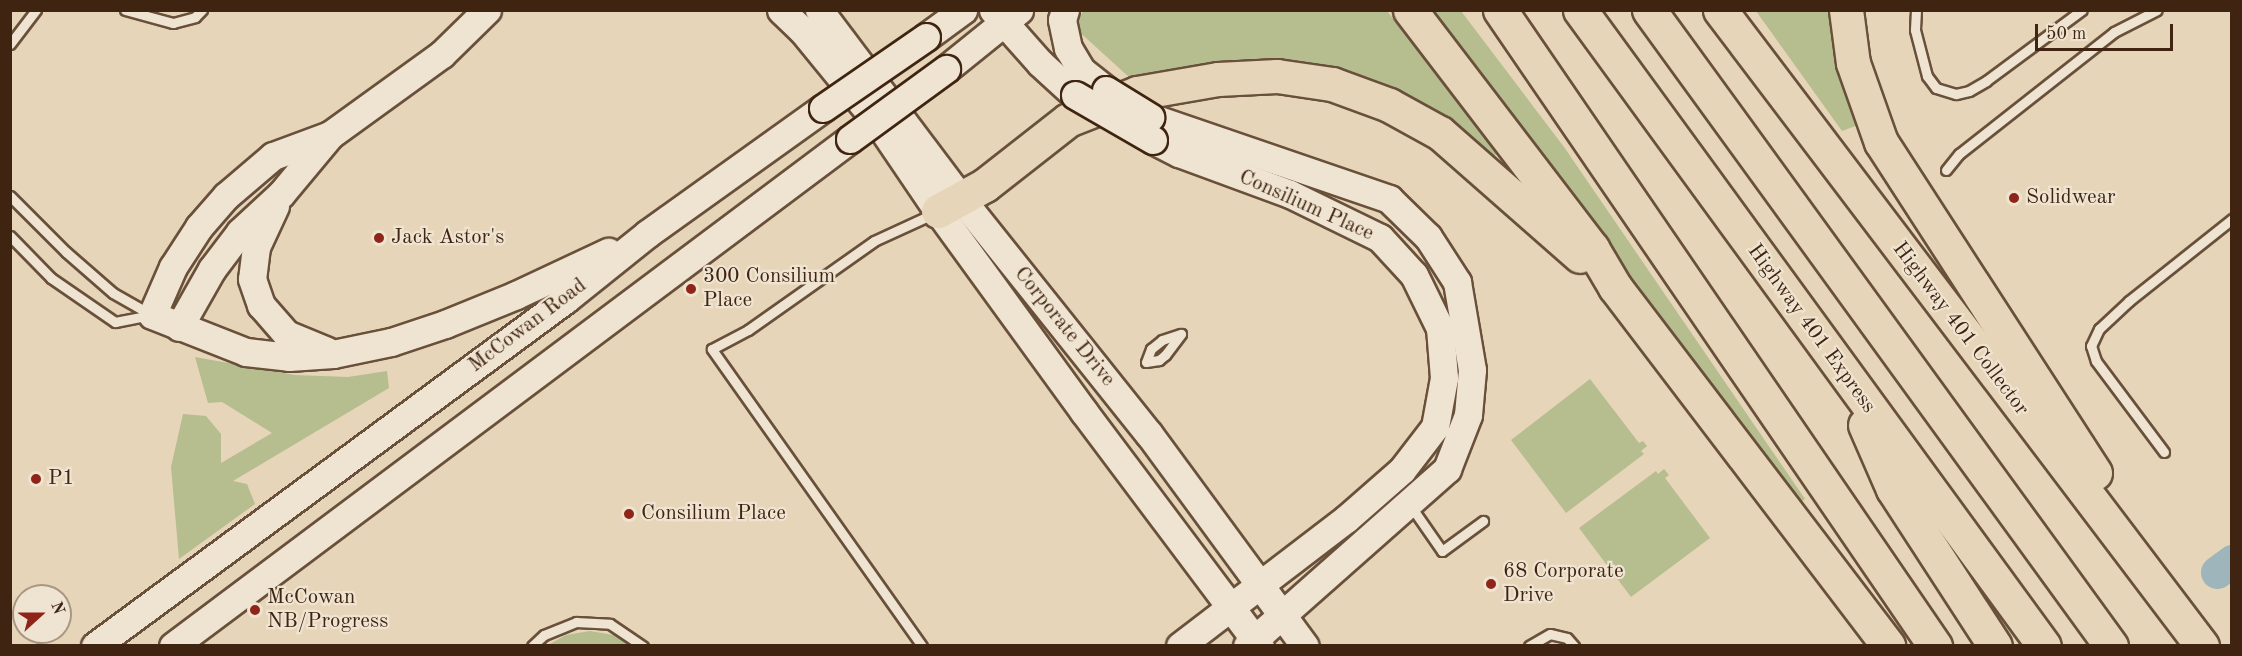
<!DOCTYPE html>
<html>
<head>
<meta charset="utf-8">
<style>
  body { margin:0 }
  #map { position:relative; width:2242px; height:656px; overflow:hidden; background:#e6d5b8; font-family:"Old Standard TT",serif }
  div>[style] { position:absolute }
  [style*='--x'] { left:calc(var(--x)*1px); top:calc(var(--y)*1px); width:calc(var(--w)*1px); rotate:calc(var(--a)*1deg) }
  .green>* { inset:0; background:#b6bd8e }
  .river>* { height:33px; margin:-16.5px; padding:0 16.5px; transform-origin:16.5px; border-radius:16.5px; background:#9db5bb }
  .roads { filter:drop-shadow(2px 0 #69503b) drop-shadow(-2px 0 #69503b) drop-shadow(0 2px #69503b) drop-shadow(0 -2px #69503b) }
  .lane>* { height:9px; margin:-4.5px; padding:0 4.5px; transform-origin:4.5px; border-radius:4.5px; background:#efe4d1 }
  .secondary>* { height:27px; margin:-13.5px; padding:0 13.5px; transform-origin:13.5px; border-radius:13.5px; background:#efe4d1 }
  .highway>* { height:33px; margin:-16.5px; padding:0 16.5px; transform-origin:16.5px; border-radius:16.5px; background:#e6d5b8 }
  .bridges { filter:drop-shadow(2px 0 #3f2411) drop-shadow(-2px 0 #3f2411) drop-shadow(0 2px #3f2411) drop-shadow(0 -2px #3f2411) }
  .secondary-bridge>* { height:27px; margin:-13.5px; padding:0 13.5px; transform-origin:13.5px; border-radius:13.5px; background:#efe4d1 }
  .dots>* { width:16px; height:16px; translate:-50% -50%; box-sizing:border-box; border:3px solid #efe4d1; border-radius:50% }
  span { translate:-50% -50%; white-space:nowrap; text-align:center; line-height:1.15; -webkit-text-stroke:4.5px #efe4d1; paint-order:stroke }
  .poi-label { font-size:21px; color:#3f2411 }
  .left { translate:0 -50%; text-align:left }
  .street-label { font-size:21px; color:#3f2411 }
  .frame { position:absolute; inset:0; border:12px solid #3f2411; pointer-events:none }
  .north { position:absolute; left:12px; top:584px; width:60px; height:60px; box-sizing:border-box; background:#efe4d1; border:2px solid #a99784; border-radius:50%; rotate:69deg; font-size:16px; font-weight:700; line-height:24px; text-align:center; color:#3f2411 }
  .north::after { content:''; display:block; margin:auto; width:21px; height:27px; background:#8f2418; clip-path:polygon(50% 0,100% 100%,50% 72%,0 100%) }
  .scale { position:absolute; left:2035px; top:24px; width:138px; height:27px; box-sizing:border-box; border:3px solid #3f2411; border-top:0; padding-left:8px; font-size:18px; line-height:21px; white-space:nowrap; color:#3f2411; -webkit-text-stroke:4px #efe4d1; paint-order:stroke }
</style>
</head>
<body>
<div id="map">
  <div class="green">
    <div style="clip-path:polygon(1083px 11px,1387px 11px,1498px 154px,1490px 157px,1336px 72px,1131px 79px,1074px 27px)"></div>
    <div style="clip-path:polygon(1425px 11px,1461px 11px,1564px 147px,1805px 499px,1797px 504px)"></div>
    <div style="clip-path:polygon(1756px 11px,1830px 11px,1858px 125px,1842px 131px)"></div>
    <div style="clip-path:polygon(195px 357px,295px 375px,348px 377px,387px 371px,389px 388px,233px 481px,247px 484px,255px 504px,179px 559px,171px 467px,183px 414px,206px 416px,221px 434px,221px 463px,272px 433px,222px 402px,208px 403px)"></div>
    <div style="clip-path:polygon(1590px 379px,1639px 443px,1643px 441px,1647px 446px,1641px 451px,1644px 454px,1566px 513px,1511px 440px)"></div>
    <div style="clip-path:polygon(1664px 469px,1669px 475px,1665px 478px,1710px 538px,1631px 597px,1579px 528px,1656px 471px,1658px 474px)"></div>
    <div style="clip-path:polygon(590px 631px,613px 635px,630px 645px,548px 645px,566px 635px)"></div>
  </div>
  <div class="river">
    <div style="--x:2217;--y:572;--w:19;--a:-36"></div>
  </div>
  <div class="roads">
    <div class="lane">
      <div style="--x:125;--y:10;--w:50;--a:15.2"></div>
      <div style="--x:173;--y:23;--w:23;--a:-15"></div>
      <div style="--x:195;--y:17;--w:10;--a:-45"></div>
      <div style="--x:1916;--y:10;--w:20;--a:93"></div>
      <div style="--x:1915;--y:30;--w:48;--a:75.4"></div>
      <div style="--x:1927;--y:76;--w:15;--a:53"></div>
      <div style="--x:1936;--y:88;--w:21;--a:17"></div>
      <div style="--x:1956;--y:94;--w:13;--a:-13"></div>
      <div style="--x:1969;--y:91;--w:20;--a:-30"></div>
      <div style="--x:1986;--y:81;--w:119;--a:-36.5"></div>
      <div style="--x:10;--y:44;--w:43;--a:-52.6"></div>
      <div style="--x:1946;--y:170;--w:21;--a:-51"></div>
      <div style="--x:1959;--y:154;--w:197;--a:-38.2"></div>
      <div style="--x:2114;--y:32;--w:48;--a:-27.1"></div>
      <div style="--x:10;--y:196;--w:79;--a:45"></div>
      <div style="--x:66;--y:252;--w:62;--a:41.1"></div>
      <div style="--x:113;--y:293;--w:43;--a:29.6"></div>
      <div style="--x:10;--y:236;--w:59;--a:45.7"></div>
      <div style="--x:51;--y:278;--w:78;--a:34.5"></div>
      <div style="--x:115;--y:322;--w:36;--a:-11"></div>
      <div style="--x:1181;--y:334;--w:26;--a:127"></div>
      <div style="--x:1165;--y:355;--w:8;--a:140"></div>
      <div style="--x:1159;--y:360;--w:13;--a:171"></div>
      <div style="--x:1146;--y:362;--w:14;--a:-69"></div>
      <div style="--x:1151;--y:349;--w:14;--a:-39"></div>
      <div style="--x:1162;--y:340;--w:20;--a:-18"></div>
      <div style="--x:2164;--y:452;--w:114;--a:-126.8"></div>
      <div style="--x:2096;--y:361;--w:16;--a:-108"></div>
      <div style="--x:2091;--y:346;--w:19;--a:-65"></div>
      <div style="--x:2099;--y:329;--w:41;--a:-43"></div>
      <div style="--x:2129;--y:301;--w:132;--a:-38.5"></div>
      <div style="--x:1410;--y:505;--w:56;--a:55.2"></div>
      <div style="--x:1442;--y:551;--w:51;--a:-36.2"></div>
      <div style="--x:532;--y:646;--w:16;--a:-43"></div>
      <div style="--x:544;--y:635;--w:35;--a:-22"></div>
      <div style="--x:576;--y:622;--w:34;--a:3"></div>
      <div style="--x:610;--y:624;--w:40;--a:34"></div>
      <div style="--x:922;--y:646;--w:364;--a:-125.3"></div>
      <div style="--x:712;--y:349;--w:41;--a:-27.8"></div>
      <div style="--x:748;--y:330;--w:154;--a:-35.2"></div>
      <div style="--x:874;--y:241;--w:65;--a:-24.6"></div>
      <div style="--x:1529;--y:646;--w:24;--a:-30"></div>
      <div style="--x:1550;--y:634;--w:17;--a:13"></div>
      <div style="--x:1567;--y:638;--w:11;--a:49"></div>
    </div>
    <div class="secondary">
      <div style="--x:781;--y:10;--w:29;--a:44"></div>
      <div style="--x:802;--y:30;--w:122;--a:50.7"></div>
      <div style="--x:879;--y:124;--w:105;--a:55.9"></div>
      <div style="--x:938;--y:211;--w:248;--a:54"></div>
      <div style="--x:1084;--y:412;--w:293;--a:53.1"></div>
      <div style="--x:819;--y:10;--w:238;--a:53"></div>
      <div style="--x:962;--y:200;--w:300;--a:51.4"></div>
      <div style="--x:1149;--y:434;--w:263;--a:53.7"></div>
      <div style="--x:993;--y:10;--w:71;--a:48.4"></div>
      <div style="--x:1040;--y:63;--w:47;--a:42.4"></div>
      <div style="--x:1065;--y:10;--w:10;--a:107"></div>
      <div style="--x:1062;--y:20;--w:29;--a:78"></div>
      <div style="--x:1068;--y:48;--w:27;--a:59"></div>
      <div style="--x:1082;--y:71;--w:31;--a:38"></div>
      <div style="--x:926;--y:37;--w:46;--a:-36.1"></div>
      <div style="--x:946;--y:69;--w:94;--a:-38.9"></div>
      <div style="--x:1150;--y:117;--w:253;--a:18.9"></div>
      <div style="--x:1389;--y:199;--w:54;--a:44.3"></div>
      <div style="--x:1428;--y:237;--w:54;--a:57.2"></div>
      <div style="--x:1457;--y:282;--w:89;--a:80.3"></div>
      <div style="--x:1472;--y:370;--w:45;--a:95.1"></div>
      <div style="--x:1468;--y:415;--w:58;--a:111.3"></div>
      <div style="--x:1447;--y:469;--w:267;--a:138.5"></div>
      <div style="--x:330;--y:135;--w:61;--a:159.8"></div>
      <div style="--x:273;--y:156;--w:62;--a:139.6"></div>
      <div style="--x:226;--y:196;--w:41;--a:131.1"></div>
      <div style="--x:199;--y:227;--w:48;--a:123"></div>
      <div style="--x:173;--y:267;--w:52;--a:113.6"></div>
      <div style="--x:152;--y:315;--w:101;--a:21.5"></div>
      <div style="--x:246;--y:352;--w:43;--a:6.6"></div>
      <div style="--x:289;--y:357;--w:44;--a:-3.9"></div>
      <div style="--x:333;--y:354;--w:59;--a:-11.7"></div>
      <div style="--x:391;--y:342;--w:57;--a:-18.4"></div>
      <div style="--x:445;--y:324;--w:77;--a:-22.2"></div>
      <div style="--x:516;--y:295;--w:102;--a:-25.1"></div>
      <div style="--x:1153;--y:140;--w:29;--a:27"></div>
      <div style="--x:1179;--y:153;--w:118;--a:20.3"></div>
      <div style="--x:1290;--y:194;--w:100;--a:26.1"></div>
      <div style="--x:1380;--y:238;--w:50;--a:47.4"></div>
      <div style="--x:1414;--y:275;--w:59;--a:63.9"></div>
      <div style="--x:1440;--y:328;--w:50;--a:85.4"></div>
      <div style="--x:1444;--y:378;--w:50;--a:100.4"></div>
      <div style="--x:1435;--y:427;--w:54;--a:127.5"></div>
      <div style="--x:1402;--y:470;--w:74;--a:138.8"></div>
      <div style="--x:1346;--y:519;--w:209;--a:142.6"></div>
      <div style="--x:275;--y:206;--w:45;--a:114.9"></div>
      <div style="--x:256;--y:247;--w:32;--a:97"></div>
      <div style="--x:252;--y:279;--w:28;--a:71"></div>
      <div style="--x:261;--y:305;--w:38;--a:49"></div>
      <div style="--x:286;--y:334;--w:44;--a:22.5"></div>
      <div style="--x:179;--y:327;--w:67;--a:-60.4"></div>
      <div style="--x:212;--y:269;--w:46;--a:-52.9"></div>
      <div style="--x:240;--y:232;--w:56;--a:-42.8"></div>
      <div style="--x:281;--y:194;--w:77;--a:-50.3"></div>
      <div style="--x:330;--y:135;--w:138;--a:-35.9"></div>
      <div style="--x:442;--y:54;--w:63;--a:-44.4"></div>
      <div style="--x:95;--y:646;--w:585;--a:-36.38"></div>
      <div style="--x:566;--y:299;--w:104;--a:-38.7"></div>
      <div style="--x:647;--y:234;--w:216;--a:-35.6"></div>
      <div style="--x:173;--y:646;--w:846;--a:-36.83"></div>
    </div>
    <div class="highway">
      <div style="--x:1410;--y:10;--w:300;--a:52.6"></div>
      <div style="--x:1592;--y:248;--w:45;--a:59.5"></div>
      <div style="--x:1615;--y:287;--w:451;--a:52.7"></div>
      <div style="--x:1500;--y:10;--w:771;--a:55.63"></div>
      <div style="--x:1580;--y:10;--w:787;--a:53.89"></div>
      <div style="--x:1649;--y:10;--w:786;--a:54"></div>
      <div style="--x:1720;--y:10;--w:798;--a:52.84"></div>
      <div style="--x:1846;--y:10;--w:53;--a:82.5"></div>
      <div style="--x:1853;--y:63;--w:84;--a:70.5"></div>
      <div style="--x:1881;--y:142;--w:394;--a:57.1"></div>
      <div style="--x:938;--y:211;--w:54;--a:-29"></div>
      <div style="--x:985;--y:185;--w:105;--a:-38.1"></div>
      <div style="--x:1068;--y:120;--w:74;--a:-21.4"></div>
      <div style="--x:1137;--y:93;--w:82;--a:-9.8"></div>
      <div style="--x:1218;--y:79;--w:59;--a:-2.9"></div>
      <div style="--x:1277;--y:76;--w:56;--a:8.3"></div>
      <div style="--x:1332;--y:84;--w:61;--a:20.2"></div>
      <div style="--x:1389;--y:105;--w:58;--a:28.8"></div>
      <div style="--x:1440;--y:133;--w:186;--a:41.3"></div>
      <div style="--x:1865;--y:425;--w:70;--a:66.4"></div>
      <div style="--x:1893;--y:489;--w:187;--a:57"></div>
    </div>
  </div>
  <div class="bridges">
    <div class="secondary-bridge">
      <div style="--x:1106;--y:90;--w:52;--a:31.5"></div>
      <div style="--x:1075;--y:95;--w:90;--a:30"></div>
      <div style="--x:823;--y:108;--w:125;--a:-34.6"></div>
      <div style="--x:850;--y:139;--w:119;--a:-36.1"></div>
    </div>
  </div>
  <div class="dots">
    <div style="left:2014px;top:198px;background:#8f2418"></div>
    <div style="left:379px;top:238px;background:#8f2418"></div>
    <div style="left:691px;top:289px;background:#8f2418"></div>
    <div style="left:36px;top:479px;background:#8f2418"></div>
    <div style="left:629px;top:514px;background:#8f2418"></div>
    <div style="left:1491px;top:584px;background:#8f2418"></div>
    <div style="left:255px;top:610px;background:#8f2418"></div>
  </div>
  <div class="poi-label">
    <span class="left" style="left:2026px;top:198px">Solidwear</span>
    <span class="left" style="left:391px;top:238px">Jack Astor's</span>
    <span class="left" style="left:703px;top:289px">300 Consilium<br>Place</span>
    <span class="left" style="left:48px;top:479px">P1</span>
    <span class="left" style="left:641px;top:514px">Consilium Place</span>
    <span class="left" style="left:1503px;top:584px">68 Corporate<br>Drive</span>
    <span class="left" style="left:267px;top:610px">McCowan<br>NB/Progress</span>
  </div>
  <div class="street-label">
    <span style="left:1306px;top:206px;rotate:24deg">Consilium Place</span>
    <span style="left:528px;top:326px;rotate:-37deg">McCowan Road</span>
    <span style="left:1064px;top:327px;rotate:51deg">Corporate Drive</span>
    <span style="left:1811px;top:329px;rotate:54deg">Highway 401 Express</span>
    <span style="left:1960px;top:329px;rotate:53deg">Highway 401 Collector</span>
  </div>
  <div class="frame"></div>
  <div class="north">N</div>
  <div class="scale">50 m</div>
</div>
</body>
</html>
